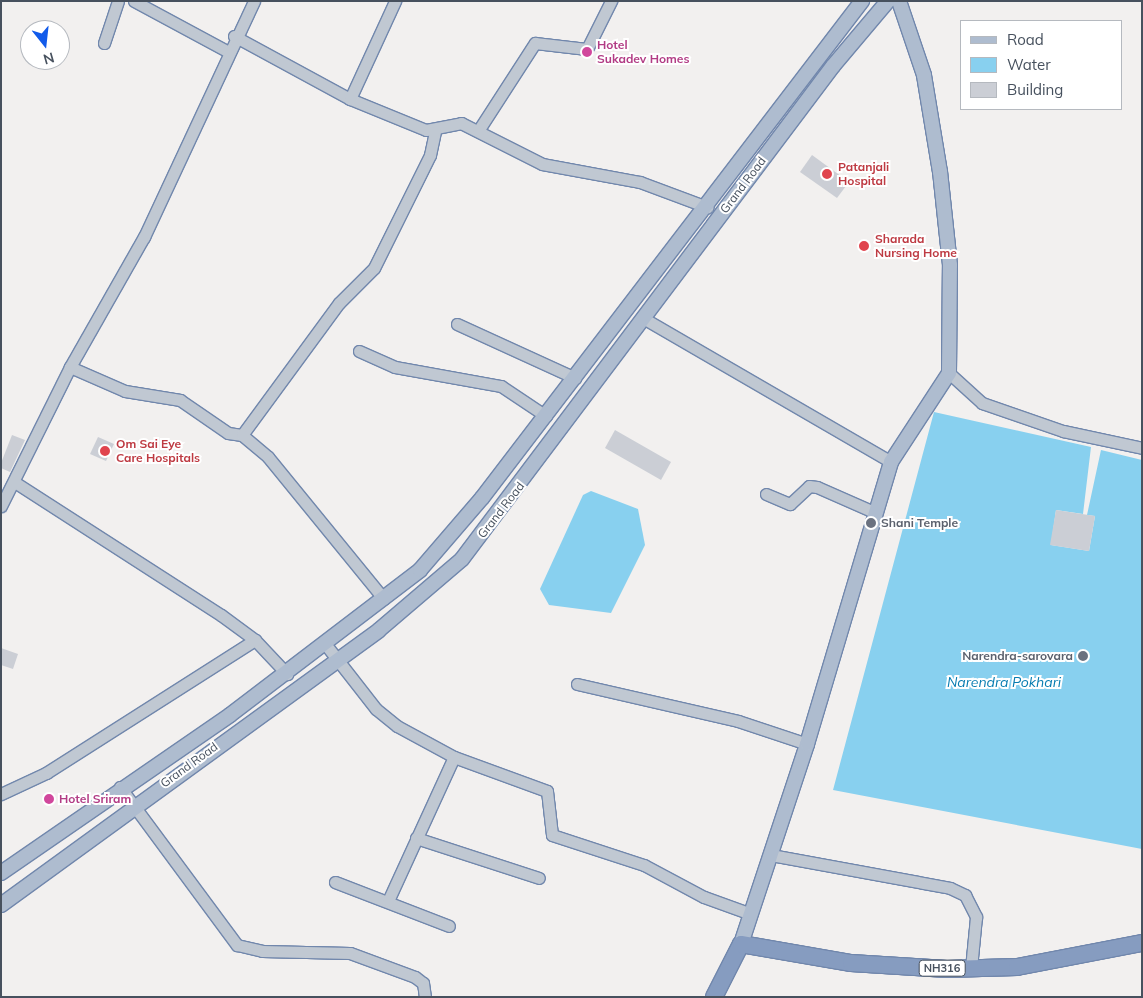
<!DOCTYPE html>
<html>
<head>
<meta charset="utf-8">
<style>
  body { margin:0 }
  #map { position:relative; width:1143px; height:998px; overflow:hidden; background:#f2f0ef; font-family:Mulish,sans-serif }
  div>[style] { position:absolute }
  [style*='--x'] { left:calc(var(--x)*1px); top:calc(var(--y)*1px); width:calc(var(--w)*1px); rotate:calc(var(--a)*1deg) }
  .water>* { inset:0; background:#88d0ef }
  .building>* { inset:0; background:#cbced5 }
  .roads { filter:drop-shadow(1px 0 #7187ac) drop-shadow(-1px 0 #7187ac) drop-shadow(0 1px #7187ac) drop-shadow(0 -1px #7187ac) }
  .minor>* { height:11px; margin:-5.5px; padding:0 5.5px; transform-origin:5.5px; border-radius:5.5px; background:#c0c8d2 }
  .major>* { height:14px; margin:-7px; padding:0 7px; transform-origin:7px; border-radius:7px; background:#aebccf }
  .highway>* { height:16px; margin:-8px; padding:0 8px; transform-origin:8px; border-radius:8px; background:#869cc0 }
  .dots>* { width:14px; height:14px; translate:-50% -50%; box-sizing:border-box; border:2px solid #fff; border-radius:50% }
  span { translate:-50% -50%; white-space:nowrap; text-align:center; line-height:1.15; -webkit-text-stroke:4px #fff; paint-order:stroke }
  .shield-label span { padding:1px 4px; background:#fff; border:1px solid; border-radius:4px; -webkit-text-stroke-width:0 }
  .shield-label { font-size:11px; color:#47515e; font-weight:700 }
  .hotel-label { font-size:12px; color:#b23c85; font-weight:700 }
  .left { translate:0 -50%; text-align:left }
  .health-label { font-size:12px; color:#be3a42; font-weight:700 }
  .street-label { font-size:12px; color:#47515e }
  .worship-label { font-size:12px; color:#5b616d; font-weight:700 }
  .right { translate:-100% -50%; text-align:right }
  .water-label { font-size:14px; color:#077cb1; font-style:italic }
  .frame { position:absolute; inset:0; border:2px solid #47515e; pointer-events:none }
  .legend { position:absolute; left:960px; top:20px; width:162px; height:90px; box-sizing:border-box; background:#fff; border:1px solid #b5b9bf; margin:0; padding:6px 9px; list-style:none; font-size:15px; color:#47515e }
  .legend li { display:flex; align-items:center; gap:10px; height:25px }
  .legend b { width:25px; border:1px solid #b5b9bf }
  .north { position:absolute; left:20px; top:20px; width:50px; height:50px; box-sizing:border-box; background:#fff; border:1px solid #b5b9bf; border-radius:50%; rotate:164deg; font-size:14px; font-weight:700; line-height:20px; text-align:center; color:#47515e }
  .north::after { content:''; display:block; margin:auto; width:18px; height:22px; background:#125bea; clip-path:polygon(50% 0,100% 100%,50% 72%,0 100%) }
</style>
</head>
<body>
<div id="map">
  <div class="water">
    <div style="clip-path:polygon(934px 412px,1091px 447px,1083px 514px,1056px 510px,1051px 545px,1089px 551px,1095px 516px,1087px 515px,1101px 450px,1142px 460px,1142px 849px,833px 790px)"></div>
    <div style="clip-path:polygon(591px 491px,638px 509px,645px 545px,611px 613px,549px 605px,540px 589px,583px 495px)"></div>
  </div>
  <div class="building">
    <div style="clip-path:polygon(812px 155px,849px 182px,837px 198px,800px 172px)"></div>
    <div style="clip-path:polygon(615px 430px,671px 462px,661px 480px,605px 448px)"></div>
    <div style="clip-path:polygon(12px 435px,25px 440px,10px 472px,1px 468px,1px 463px)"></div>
    <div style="clip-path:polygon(98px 437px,114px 444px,106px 461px,90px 454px)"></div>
    <div style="clip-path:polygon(1056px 510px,1095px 516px,1089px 551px,1050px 545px)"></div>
    <div style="clip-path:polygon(1px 648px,18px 654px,13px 669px,1px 665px)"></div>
  </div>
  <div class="roads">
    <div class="minor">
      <div style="--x:134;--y:1;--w:106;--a:28.3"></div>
      <div style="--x:234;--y:36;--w:132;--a:28.5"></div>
      <div style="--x:350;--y:99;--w:82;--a:22.2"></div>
      <div style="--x:426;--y:130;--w:36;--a:-11"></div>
      <div style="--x:461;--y:123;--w:91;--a:26.8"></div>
      <div style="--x:542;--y:164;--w:100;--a:10.4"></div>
      <div style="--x:640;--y:182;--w:72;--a:20.5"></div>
      <div style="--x:104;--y:43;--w:44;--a:-71.6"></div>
      <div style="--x:350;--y:99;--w:108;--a:-65.3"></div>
      <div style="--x:478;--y:131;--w:105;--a:-57.1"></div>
      <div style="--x:535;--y:43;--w:52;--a:6.6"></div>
      <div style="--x:587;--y:49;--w:54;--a:-63.4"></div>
      <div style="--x:643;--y:318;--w:287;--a:30.1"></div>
      <div style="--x:457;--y:324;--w:130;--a:24.6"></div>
      <div style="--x:359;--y:351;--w:39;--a:24"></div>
      <div style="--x:395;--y:367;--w:108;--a:10.2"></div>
      <div style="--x:501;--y:386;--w:54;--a:33.7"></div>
      <div style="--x:70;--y:367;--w:60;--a:23.6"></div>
      <div style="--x:125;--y:391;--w:56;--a:9.3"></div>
      <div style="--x:180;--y:400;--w:58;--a:34.5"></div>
      <div style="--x:228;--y:433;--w:14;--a:8"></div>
      <div style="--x:242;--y:435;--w:164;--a:-53.7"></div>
      <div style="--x:339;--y:303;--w:49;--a:-45"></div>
      <div style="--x:374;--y:268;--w:126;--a:-63.6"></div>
      <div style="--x:430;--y:155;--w:24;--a:-78"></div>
      <div style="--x:949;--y:373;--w:45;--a:42.3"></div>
      <div style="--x:982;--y:403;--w:86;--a:19.1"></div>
      <div style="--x:1063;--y:431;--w:81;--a:12.1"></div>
      <div style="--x:242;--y:435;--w:34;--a:40"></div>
      <div style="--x:268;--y:457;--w:183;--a:50.8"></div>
      <div style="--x:16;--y:483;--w:244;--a:32.8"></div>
      <div style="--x:221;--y:615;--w:42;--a:36.3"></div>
      <div style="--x:255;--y:640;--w:47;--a:46.7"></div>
      <div style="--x:766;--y:494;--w:26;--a:23"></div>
      <div style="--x:790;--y:504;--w:26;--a:-43"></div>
      <div style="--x:809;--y:486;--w:8;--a:7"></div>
      <div style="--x:817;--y:487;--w:64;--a:23.8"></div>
      <div style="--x:1;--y:506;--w:155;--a:-63.6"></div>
      <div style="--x:70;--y:367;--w:150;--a:-60.4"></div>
      <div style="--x:144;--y:237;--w:260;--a:-65"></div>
      <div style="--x:326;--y:645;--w:81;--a:52"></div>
      <div style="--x:376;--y:709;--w:27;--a:39"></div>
      <div style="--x:397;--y:726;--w:65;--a:28.5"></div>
      <div style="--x:454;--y:757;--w:99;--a:20.1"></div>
      <div style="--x:547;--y:791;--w:44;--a:83.5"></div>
      <div style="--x:552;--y:835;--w:97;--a:18.1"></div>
      <div style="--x:644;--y:865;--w:68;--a:28.1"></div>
      <div style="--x:704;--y:897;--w:50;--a:19.9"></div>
      <div style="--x:577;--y:684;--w:165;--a:12.9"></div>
      <div style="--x:738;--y:721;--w:73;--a:18.4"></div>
      <div style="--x:120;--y:787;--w:197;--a:53.5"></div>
      <div style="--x:237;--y:945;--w:26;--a:13"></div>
      <div style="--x:262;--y:951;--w:88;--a:1.3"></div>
      <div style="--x:350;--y:953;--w:69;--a:20.3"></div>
      <div style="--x:415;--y:977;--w:10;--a:37"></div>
      <div style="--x:423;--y:983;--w:14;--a:82"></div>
      <div style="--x:1;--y:794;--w:50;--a:-25"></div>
      <div style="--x:46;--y:773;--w:248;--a:-32.5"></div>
      <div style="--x:416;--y:838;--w:129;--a:18"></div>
      <div style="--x:771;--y:855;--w:182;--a:10.4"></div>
      <div style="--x:950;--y:888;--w:17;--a:25"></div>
      <div style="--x:965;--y:895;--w:25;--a:63"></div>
      <div style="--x:976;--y:917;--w:51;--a:95.6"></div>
      <div style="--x:335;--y:882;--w:122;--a:21.1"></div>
      <div style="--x:388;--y:901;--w:158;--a:-65.4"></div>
    </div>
    <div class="major">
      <div style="--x:1;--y:873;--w:278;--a:-34.6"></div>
      <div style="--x:230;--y:715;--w:239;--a:-37.3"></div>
      <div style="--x:420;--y:570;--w:95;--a:-49.3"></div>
      <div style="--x:482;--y:498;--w:626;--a:-52.6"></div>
      <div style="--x:1;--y:905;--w:467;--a:-36"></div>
      <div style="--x:379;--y:630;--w:109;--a:-40.5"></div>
      <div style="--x:462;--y:559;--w:617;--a:-53.04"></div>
      <div style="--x:833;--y:66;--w:85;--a:-49.8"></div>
      <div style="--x:741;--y:944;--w:211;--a:-71.7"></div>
      <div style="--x:807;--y:744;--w:294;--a:-73.4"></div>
      <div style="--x:891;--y:462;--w:106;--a:-56.9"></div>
      <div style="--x:949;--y:373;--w:108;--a:-89.5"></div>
      <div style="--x:950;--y:265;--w:94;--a:-96.1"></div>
      <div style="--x:940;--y:172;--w:98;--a:-99.4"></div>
      <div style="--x:924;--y:75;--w:78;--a:-108.7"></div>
    </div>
    <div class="highway">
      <div style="--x:714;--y:997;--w:59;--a:-63"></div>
      <div style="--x:741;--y:944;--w:112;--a:9.8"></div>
      <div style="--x:851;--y:963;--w:96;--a:3.6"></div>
      <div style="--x:947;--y:969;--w:70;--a:-1.6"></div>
      <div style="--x:1017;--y:967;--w:127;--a:-10.9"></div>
    </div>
  </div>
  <div class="dots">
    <div style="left:587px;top:52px;background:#d1479c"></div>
    <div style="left:827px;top:174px;background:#e0444e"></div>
    <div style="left:864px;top:246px;background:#e0444e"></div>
    <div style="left:105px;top:451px;background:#e0444e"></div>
    <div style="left:871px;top:523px;background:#6b7280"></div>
    <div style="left:1083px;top:656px;background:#6b7280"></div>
    <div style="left:49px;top:799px;background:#d1479c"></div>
  </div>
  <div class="shield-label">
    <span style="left:942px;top:968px">NH316</span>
  </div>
  <div class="hotel-label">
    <span class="left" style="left:597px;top:52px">Hotel<br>Sukadev Homes</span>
    <span class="left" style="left:59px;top:799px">Hotel Sriram</span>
  </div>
  <div class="health-label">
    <span class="left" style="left:838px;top:174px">Patanjali<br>Hospital</span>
    <span class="left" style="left:875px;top:246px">Sharada<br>Nursing Home</span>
    <span class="left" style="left:116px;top:451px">Om Sai Eye<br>Care Hospitals</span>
  </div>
  <div class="street-label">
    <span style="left:743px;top:185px;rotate:-53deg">Grand Road</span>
    <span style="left:501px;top:510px;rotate:-52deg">Grand Road</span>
    <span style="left:189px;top:765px;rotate:-36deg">Grand Road</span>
  </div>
  <div class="worship-label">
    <span class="left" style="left:881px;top:523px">Shani Temple</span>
    <span class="right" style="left:1073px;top:656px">Narendra-sarovara</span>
  </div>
  <div class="water-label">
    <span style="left:1004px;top:682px">Narendra Pokhari</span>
  </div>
  <div class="frame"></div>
  <ul class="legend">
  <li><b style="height:6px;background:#aebccf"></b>Road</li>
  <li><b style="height:14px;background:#88d0ef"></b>Water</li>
  <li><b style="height:14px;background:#cbced5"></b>Building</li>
  </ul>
  <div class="north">N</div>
</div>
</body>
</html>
